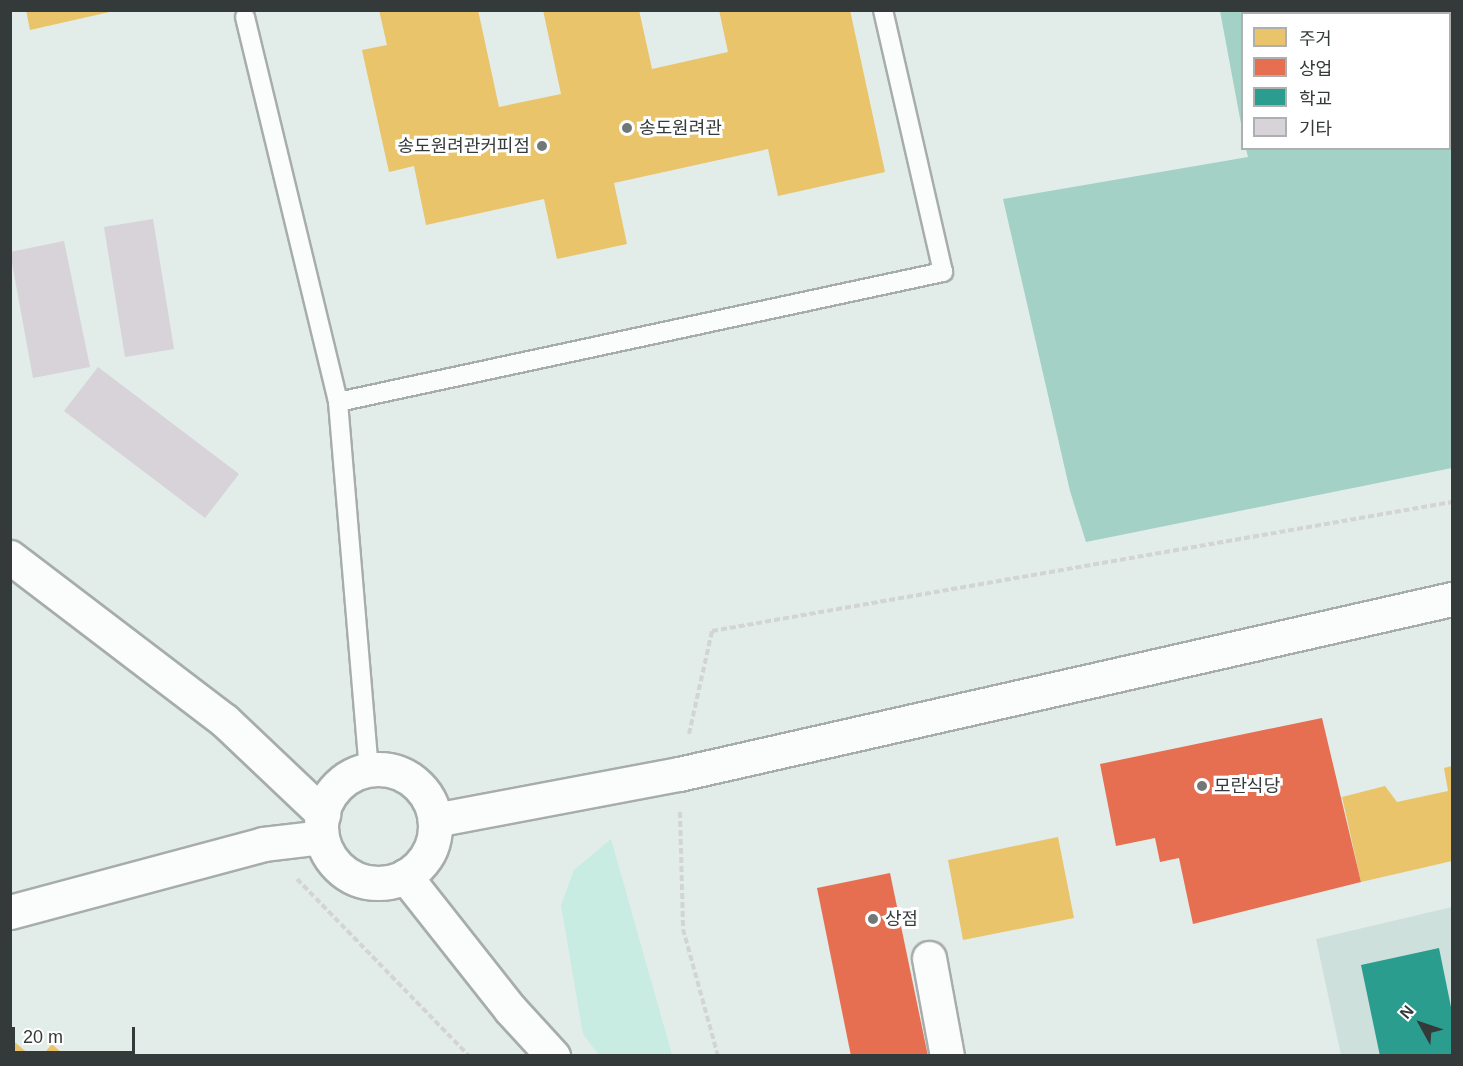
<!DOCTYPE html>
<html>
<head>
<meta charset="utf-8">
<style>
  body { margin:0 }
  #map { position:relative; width:1463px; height:1066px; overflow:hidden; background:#e2ece9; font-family:Helvetica,"Noto Sans KR",sans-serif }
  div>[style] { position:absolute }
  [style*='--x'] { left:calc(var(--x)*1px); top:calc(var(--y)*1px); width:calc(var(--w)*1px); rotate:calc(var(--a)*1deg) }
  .built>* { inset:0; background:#cee0dc }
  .green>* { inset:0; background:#c8ebe2 }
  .water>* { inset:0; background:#a4d1c6 }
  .homes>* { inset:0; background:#e9c46a }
  .shops>* { inset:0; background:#e76f51 }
  .schools>* { inset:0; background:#2a9d8f }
  .building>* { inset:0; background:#d7d3d8 }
  .path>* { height:4px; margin-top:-2px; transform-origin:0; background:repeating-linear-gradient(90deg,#d3d5d5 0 6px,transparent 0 9px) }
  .roads { filter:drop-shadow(2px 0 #a6adab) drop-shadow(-2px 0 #a6adab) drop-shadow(0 2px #a6adab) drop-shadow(0 -2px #a6adab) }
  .service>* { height:18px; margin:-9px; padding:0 9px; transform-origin:9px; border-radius:9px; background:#fbfcfc }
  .minor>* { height:33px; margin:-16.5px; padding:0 16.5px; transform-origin:16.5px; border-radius:16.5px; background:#fbfcfc }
  .secondary>* { height:33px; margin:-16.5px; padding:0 16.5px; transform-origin:16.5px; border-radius:16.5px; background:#fbfcfc }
  .secondary>.ring { margin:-16.5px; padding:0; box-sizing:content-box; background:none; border:33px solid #fbfcfc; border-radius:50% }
  .primary>* { height:33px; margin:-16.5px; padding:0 16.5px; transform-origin:16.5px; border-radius:16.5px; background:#fbfcfc }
  .dots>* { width:16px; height:16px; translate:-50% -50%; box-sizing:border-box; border:3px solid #fff; border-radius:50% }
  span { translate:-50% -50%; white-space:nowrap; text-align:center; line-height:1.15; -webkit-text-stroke:6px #fff; paint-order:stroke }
  .poi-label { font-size:18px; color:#343a39 }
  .left { translate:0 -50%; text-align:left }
  .right { translate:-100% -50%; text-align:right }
  .frame { position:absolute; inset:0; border:12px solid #343a39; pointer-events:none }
  .legend { position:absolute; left:1241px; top:12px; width:210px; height:138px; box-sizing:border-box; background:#fff; border:2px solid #aeb0b0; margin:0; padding:8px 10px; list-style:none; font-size:18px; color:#343a39 }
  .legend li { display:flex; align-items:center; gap:12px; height:30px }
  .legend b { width:30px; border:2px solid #aeb0b0 }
  .north { position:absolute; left:1391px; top:994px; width:60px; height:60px; -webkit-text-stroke:4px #fff; paint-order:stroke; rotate:310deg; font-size:16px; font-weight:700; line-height:24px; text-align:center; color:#343a39 }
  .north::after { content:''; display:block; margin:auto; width:21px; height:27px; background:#343a39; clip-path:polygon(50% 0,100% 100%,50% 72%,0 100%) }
  .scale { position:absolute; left:12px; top:1027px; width:123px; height:27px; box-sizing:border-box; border:3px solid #343a39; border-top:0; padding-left:8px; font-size:18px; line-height:21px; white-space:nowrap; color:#343a39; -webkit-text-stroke:4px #fff; paint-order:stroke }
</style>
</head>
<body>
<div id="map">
  <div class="built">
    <div style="clip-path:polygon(1452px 907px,1452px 1055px,1341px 1055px,1316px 939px)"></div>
  </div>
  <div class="green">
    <div style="clip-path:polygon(611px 839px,672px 1055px,599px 1055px,583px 1034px,561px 905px,574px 870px)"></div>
  </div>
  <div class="water">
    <div style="clip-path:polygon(1220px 11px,1452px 11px,1452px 468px,1086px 542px,1070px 491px,1003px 199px,1248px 157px,1246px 149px,1450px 148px,1450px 14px,1242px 14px,1242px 129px)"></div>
  </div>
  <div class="homes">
    <div style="clip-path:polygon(26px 10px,114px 10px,114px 11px,30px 30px)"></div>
    <div style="clip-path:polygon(379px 10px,478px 10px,499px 107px,561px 94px,543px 10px,639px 10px,652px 69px,728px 52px,719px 10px,850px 10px,885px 172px,778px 196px,768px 149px,614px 183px,627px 244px,557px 259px,544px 199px,426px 225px,414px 166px,389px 172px,362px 50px,387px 45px)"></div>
    <div style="clip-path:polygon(1452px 766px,1452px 861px,1361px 882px,1342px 797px,1385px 786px,1397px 802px,1448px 791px,1444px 768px)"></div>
    <div style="clip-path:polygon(1058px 837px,1074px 918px,963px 940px,948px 860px)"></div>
    <div style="clip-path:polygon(10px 1038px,31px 1056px,10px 1056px)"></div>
    <div style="clip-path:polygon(52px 1044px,65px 1056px,42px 1056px)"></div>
  </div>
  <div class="shops">
    <div style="clip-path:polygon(1322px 718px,1361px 882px,1193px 924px,1179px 858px,1160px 862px,1155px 838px,1116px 846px,1100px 764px)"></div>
    <div style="clip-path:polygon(890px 873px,928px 1056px,851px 1056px,817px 888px)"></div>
  </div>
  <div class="schools">
    <div style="clip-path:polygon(1439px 948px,1452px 1012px,1452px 1056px,1380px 1056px,1361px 965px)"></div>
  </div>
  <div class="building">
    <div style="clip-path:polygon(153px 219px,174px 349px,125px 357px,104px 227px)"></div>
    <div style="clip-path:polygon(64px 241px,90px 367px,33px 378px,10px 252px)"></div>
    <div style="clip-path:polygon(98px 367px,239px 474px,205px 518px,64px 411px)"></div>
  </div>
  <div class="path">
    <div style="--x:689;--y:734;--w:106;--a:-77.4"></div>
    <div style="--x:712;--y:631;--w:751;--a:-9.89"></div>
    <div style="--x:680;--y:812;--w:117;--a:88.5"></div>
    <div style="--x:683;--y:929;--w:132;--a:74.6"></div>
    <div style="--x:297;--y:879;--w:247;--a:45.8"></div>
  </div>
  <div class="roads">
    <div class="service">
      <div style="--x:245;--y:17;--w:396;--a:76.4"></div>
      <div style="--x:338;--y:402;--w:368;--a:85.2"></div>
      <div style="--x:338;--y:402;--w:619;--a:-12.13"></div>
      <div style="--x:943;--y:272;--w:269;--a:-102.9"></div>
    </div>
    <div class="minor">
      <div style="--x:10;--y:912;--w:262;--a:-15"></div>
      <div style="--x:263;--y:844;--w:59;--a:-6.8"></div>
      <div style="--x:929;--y:958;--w:100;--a:79.6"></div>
    </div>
    <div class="secondary">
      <div style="--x:10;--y:557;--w:269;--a:37.3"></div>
      <div style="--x:224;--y:720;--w:137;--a:43.5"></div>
      <div class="ring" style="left:321px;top:769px;width:81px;height:81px"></div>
      <div style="--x:405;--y:876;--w:169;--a:51.7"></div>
      <div style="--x:510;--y:1009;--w:64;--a:47.5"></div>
    </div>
    <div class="primary">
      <div style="--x:435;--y:820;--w:248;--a:-10.7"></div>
      <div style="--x:679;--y:774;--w:793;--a:-12.76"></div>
    </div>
  </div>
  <div class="dots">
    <div style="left:627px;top:128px;background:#717877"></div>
    <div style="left:542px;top:146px;background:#717877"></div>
    <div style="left:1202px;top:786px;background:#717877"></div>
    <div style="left:873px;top:919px;background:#717877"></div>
  </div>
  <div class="poi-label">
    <span class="left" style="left:639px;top:128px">송도원려관</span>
    <span class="right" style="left:530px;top:146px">송도원려관커피점</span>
    <span class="left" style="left:1214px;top:786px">모란식당</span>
    <span class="left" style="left:885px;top:919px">상점</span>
  </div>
  <div class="frame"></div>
  <ul class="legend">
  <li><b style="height:16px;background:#e9c46a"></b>주거</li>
  <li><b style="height:16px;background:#e76f51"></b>상업</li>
  <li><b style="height:16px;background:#2a9d8f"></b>학교</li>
  <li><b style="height:16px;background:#d7d3d8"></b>기타</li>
  </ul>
  <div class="north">N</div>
  <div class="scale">20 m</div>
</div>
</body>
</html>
